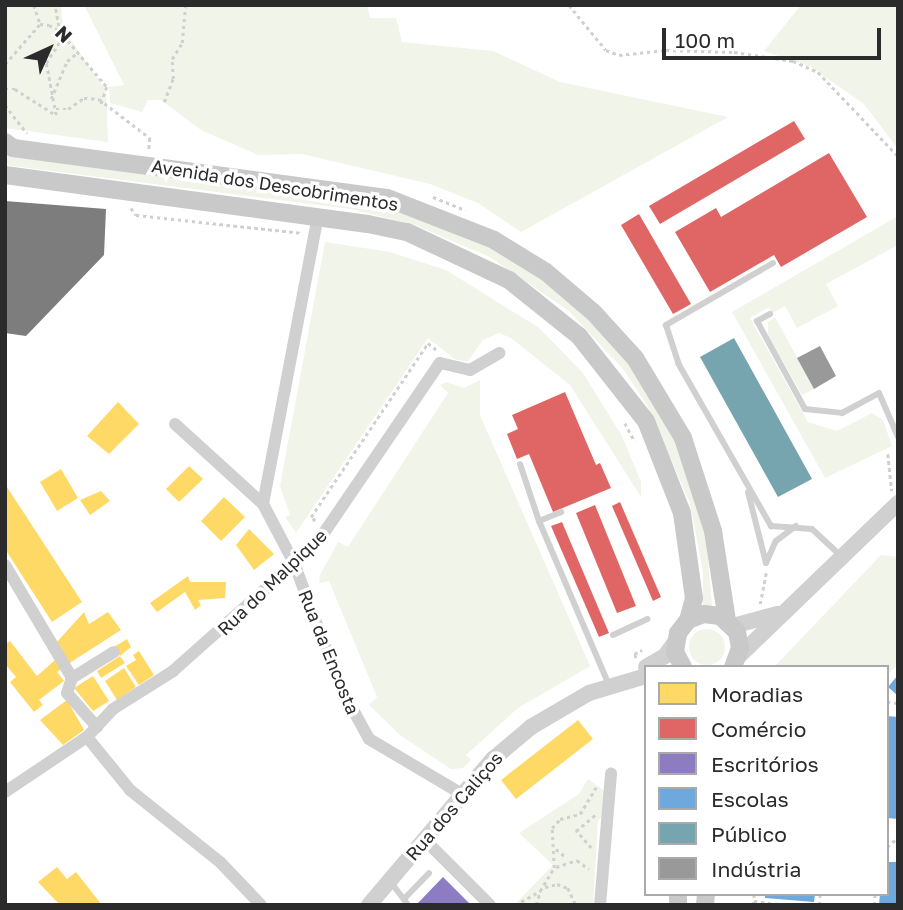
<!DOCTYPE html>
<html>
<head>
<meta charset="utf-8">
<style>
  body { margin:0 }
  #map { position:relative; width:903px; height:910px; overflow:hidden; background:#fff; font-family:"Golos Text",sans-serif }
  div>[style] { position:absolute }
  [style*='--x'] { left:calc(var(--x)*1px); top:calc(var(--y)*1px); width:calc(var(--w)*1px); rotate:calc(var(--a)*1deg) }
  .green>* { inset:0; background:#f1f4e9 }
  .round { border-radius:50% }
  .homes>* { inset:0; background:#ffd966 }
  .shops>* { inset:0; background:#e06666 }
  .offices>* { inset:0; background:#8e7cc3 }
  .schools>* { inset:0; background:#6fa8dc }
  .public>* { inset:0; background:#76a5af }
  .industry>* { inset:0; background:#999 }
  .building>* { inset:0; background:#7d7d7d }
  .path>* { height:2.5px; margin-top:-1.25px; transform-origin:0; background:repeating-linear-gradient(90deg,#d0d0d0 0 3.5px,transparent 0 7px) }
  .service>* { height:6px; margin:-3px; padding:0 3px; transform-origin:3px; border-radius:3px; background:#d0d0d0 }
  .minor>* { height:12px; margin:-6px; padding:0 6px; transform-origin:6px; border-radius:6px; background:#d0d0d0 }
  .tertiary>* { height:16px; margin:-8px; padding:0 8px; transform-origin:8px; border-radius:8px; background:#d0d0d0 }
  .secondary>* { height:18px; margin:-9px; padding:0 9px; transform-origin:9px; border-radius:9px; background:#c9c9c9 }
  span { translate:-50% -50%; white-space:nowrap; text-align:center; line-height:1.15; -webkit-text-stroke:7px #fff; paint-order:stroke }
  .street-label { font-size:18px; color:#2b2b2b }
  .frame { position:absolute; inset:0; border:7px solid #2b2b2b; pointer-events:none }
  .legend { position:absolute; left:644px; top:665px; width:245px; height:231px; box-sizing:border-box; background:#fff; border:2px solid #aaa; margin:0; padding:9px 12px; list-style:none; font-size:21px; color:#2b2b2b }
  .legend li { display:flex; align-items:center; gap:14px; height:35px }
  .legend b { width:35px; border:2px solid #aaa }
  .north { position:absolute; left:14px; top:14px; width:70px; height:70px; -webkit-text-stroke:5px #fff; paint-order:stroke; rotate:45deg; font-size:19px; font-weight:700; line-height:28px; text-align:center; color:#2b2b2b }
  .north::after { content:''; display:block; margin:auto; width:24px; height:32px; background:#2b2b2b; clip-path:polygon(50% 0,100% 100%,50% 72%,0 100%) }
  .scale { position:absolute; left:662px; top:28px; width:219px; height:32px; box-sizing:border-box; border:4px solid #2b2b2b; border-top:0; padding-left:9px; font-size:21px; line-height:24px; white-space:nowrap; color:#2b2b2b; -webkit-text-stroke:5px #fff; paint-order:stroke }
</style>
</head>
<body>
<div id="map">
  <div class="green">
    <div style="clip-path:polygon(5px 5px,61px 5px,63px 29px,106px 90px,108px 142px,5px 128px)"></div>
    <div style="clip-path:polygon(84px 5px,367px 5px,370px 18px,396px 18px,402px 42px,493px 51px,560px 82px,728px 117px,521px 232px,478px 203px,430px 184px,302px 154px,258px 155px,201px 130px,161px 100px,148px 100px,142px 112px,110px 103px,109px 87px,124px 85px)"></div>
    <div style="clip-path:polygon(801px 5px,898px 5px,898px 149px,864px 104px,811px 67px,764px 51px)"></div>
    <div style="clip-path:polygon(7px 155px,352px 201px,419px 217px,495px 250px,551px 286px,602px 333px,631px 365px,672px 432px,706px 537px,712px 606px,703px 605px,703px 572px,690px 503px,647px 405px,623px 369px,569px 311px,490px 257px,415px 225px,351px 209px,5px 165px)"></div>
    <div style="clip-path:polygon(898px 216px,898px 245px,826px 284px,838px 306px,797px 328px,785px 306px,772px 313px,769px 307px,750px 318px,808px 422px,837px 431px,872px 413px,883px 420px,892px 446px,825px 478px,732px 312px)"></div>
    <div style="clip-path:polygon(325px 242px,390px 252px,446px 270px,538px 327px,583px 373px,622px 436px,641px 482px,641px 497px,570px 385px,511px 338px,499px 333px,483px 340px,468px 361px,456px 360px,428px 338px,296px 533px,285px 517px,290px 515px,280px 486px)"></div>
    <div style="clip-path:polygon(775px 317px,814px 389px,802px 395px,768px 335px,768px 322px)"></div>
    <div style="clip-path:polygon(480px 380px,480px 415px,590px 666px,518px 708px,466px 755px,471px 760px,463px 768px,451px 769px,400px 735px,369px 705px,377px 697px,329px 581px,319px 583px,320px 575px,338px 542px,348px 547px,448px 393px,440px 385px,446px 382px,464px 388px)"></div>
    <div style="clip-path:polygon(881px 555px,898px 557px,898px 664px,887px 675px,887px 667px,774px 667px)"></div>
    <div class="round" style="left:689px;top:629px;width:36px;height:36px"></div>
    <div style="clip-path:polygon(588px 779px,606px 792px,604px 816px,598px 820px,593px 905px,514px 905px,553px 865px,519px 833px,579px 794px)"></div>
  </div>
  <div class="homes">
    <div style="clip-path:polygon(118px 402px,139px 424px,109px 454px,87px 436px)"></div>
    <div style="clip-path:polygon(189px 466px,203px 479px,179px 502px,166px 489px)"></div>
    <div style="clip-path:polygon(61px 469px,78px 498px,57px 511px,40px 482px)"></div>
    <div style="clip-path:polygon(5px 484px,82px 602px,52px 622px,5px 549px)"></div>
    <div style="clip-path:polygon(101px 491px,110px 501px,90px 515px,80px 500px)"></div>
    <div style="clip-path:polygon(224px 497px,245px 517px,221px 541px,201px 521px)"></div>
    <div style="clip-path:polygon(249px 529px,274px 554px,254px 570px,236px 545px)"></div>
    <div style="clip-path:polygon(188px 576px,190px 582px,226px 582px,225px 598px,198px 600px,201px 605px,195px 610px,185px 592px,157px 612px,150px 603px)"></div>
    <div style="clip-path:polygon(84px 612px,89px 624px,108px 612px,121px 630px,68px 664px,56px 643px)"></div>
    <div style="clip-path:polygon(127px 639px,131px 647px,120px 656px,114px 647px)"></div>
    <div style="clip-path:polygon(10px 641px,37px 676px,55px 660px,61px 669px,57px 672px,64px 681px,39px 700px,43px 705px,34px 712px,10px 682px,16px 677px,5px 664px,5px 644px)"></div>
    <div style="clip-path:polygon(139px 651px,154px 675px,139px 685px,126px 666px,136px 660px,133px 655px)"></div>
    <div style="clip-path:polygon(120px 656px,125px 663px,101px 678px,97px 671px)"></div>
    <div style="clip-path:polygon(124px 668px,136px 687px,117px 700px,105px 681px)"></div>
    <div style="clip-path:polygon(93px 676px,109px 701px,93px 711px,74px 688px)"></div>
    <div style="clip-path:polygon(67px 700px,84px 730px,63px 745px,40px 720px)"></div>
    <div style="clip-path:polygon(578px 720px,593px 739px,516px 799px,501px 780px)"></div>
    <div style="clip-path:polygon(57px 867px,67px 879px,76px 872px,102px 905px,60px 905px,38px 882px)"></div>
  </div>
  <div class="shops">
    <div style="clip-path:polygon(794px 121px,805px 139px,660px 224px,649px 206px)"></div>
    <div style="clip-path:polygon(829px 153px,867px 217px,781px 267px,774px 255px,710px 292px,675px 232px,716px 208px,721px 217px)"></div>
    <div style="clip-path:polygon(639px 214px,691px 304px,673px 314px,621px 225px)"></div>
    <div style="clip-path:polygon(565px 392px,596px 465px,600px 463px,611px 488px,553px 512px,529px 454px,517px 459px,507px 434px,518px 429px,512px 415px)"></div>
    <div style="clip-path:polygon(620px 502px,661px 597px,653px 601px,612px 506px)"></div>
    <div style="clip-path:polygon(595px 505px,636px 606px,617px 613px,576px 513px)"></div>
    <div style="clip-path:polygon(562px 522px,609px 633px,599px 637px,551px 526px)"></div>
  </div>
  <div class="offices">
    <div style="clip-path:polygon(443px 877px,471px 905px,416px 905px)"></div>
  </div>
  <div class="schools">
    <div style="clip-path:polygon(898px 675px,898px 696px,888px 687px)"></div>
    <div style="clip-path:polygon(887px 716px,898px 717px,898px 819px,887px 818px)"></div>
    <div style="clip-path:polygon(887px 862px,898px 862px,898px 905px,879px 905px,880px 894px,887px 894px)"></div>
    <div style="clip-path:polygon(765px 894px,815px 894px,814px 902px,765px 898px)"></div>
  </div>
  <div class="public">
    <div style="clip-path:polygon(734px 338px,812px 479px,778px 497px,700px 357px)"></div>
  </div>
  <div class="industry">
    <div style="clip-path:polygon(820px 346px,836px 376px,814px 389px,797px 358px)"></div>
  </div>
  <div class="building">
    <div style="clip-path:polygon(5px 201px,106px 209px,104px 255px,26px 336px,5px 333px)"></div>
  </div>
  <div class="path">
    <div style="--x:34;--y:5;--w:20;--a:72"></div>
    <div style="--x:569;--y:5;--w:58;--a:50.6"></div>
    <div style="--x:606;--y:50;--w:14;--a:21"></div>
    <div style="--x:619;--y:55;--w:47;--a:-6.1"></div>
    <div style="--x:666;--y:50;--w:68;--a:1.7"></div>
    <div style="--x:734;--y:52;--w:60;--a:8.7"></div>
    <div style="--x:793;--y:61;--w:27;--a:24"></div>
    <div style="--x:818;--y:72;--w:116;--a:46.4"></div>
    <div style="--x:5;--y:64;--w:53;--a:-48.8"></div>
    <div style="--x:40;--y:24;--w:9;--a:6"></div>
    <div style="--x:49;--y:25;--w:11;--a:27"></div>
    <div style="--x:59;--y:30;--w:75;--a:49.9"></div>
    <div style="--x:107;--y:87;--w:18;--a:109"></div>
    <div style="--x:5;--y:89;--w:10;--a:0"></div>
    <div style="--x:15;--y:89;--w:49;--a:32.4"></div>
    <div style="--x:56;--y:115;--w:53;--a:-100.9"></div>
    <div style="--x:46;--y:63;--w:27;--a:-57"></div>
    <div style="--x:61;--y:40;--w:36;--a:-100"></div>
    <div style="--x:51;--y:99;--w:41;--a:-67.2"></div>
    <div style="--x:67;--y:61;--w:11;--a:-38"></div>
    <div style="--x:164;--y:102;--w:25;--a:-69"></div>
    <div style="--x:173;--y:79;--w:20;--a:-93"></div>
    <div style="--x:172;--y:59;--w:19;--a:-58"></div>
    <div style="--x:182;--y:43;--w:38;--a:-85"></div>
    <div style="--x:5;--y:105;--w:36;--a:52"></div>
    <div style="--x:56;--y:109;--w:12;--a:0"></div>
    <div style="--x:68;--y:109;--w:19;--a:-35"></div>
    <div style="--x:84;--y:98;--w:15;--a:4"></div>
    <div style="--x:99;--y:99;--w:64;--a:37.4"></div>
    <div style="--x:150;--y:138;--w:11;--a:95"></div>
    <div style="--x:433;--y:197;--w:35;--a:22"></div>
    <div style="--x:131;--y:208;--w:9;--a:54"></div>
    <div style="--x:136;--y:215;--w:167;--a:6.2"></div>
    <div style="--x:625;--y:423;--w:21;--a:62"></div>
    <div style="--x:888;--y:454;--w:37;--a:84"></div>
    <div style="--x:315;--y:521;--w:6;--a:-135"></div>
    <div style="--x:311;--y:517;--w:210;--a:-56.1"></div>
    <div style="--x:428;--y:343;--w:11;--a:38"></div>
    <div style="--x:760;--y:604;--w:32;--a:-79"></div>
    <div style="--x:636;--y:658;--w:4;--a:-117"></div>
    <div style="--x:634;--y:654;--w:9;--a:-27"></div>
    <div style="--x:887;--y:702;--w:11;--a:5"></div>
    <div style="--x:887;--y:847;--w:15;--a:-42"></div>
    <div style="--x:591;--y:848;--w:23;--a:-131"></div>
    <div style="--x:576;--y:831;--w:25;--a:-40"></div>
    <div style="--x:556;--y:849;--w:14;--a:39"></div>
    <div style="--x:556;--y:867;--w:22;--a:-18"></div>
    <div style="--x:577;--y:860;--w:15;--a:37"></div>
    <div style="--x:545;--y:887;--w:12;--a:-14"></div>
    <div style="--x:557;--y:884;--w:12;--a:20"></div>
    <div style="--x:568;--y:888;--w:19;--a:65"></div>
    <div style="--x:754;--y:901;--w:32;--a:7"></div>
    <div style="--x:515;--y:905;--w:29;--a:-29"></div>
    <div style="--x:540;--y:891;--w:27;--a:-59"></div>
    <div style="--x:554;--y:868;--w:40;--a:-92.9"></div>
    <div style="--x:552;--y:828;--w:12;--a:-48"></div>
    <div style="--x:560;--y:819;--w:21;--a:-14"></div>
    <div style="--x:580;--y:814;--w:31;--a:-59"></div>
    <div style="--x:536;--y:905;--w:14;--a:-73"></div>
    <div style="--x:753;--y:905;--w:11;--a:-85"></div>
    <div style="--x:819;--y:905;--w:11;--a:-85"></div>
    <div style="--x:874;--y:905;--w:11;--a:-85"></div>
  </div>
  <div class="service">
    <div style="--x:773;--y:263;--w:124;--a:149.9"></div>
    <div style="--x:666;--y:325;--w:40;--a:72"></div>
    <div style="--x:678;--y:363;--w:188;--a:60.3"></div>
    <div style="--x:771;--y:526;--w:41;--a:4.2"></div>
    <div style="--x:812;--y:529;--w:40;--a:43"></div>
    <div style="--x:770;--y:314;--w:15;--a:152"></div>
    <div style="--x:757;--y:321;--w:100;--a:61.4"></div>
    <div style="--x:805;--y:409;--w:37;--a:6"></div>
    <div style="--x:842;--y:413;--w:42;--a:-28.4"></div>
    <div style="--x:879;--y:393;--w:48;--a:66.6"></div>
    <div style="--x:520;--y:464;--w:60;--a:71.6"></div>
    <div style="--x:539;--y:521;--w:178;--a:66.9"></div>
    <div style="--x:748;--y:492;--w:73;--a:75.8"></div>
    <div style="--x:766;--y:563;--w:24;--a:-66"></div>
    <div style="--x:776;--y:541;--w:25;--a:-37"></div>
    <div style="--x:539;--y:521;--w:24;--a:-22"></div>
    <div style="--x:613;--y:635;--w:38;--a:-25"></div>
    <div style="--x:390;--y:881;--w:30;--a:53"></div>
    <div style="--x:404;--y:899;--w:36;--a:-46"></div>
  </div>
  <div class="minor">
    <div style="--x:175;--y:424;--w:119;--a:42.3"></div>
    <div style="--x:263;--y:504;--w:67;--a:62.3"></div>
    <div style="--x:294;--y:563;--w:131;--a:69.5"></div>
    <div style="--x:340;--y:686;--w:60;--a:61.3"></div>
    <div style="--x:369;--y:739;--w:108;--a:30.6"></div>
    <div style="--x:263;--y:504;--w:294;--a:-79.2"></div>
    <div style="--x:5;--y:565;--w:131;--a:59.3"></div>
    <div style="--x:97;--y:727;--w:45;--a:-131.4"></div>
    <div style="--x:67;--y:693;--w:16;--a:-72"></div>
    <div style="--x:72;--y:678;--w:49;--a:-31.8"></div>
    <div style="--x:87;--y:737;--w:68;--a:50.9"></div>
    <div style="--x:130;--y:790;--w:115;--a:38.7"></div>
    <div style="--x:220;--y:862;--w:59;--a:46.4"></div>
    <div style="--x:5;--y:792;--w:99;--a:-33.9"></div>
    <div style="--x:87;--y:737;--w:38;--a:-47"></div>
    <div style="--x:113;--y:709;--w:71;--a:-32.3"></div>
    <div style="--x:173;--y:671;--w:193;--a:-41.6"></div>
    <div style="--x:317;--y:543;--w:218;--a:-55.7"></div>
    <div style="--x:440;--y:363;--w:31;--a:13"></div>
    <div style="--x:470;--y:370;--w:34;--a:-30"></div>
    <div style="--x:424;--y:839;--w:93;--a:45"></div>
    <div style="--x:600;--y:905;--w:132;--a:-85.2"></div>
  </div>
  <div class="tertiary">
    <div style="--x:733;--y:626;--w:46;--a:-15.3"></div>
    <div style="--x:739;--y:656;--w:221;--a:-43.9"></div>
    <div style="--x:646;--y:667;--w:22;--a:-30"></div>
    <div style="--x:665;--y:656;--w:17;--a:-54"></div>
    <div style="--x:369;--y:905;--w:192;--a:-49.7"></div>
    <div style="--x:493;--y:759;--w:50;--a:-40.1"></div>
    <div style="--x:531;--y:727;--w:67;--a:-30.4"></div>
    <div style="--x:589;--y:693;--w:59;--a:-16.6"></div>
  </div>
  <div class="secondary">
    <div style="--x:5;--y:142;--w:10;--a:37"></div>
    <div style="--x:13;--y:148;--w:377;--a:7.6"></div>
    <div style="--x:387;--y:198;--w:115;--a:21.4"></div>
    <div style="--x:494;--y:240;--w:61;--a:31.6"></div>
    <div style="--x:546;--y:272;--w:63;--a:40.5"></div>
    <div style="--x:594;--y:313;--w:61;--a:47.7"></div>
    <div style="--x:635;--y:358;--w:93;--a:59"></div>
    <div style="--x:683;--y:438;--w:98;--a:72.1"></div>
    <div style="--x:713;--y:531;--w:90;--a:81.1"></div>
    <div style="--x:5;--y:175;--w:366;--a:7.7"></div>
    <div style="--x:368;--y:224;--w:40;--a:12"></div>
    <div style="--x:407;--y:232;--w:113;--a:25.2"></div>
    <div style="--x:509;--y:280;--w:90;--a:38.7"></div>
    <div style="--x:579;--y:336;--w:108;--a:51.8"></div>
    <div style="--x:646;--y:421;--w:99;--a:68.6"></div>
    <div style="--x:682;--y:513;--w:86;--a:82"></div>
    <div style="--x:694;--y:598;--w:23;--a:105"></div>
    <div style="--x:683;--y:667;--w:17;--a:-118"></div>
    <div style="--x:675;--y:652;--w:19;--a:-81"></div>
    <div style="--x:678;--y:633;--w:16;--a:-52"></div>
    <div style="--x:688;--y:620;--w:17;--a:-21"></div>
    <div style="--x:704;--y:614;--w:16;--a:7"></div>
    <div style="--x:720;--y:616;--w:23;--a:43"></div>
    <div style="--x:737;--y:632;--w:16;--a:79"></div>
    <div style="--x:740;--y:648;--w:20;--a:110"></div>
    <div style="--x:678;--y:905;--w:11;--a:-90"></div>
    <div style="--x:705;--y:905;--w:11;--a:-85"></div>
  </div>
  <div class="street-label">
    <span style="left:275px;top:185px;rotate:9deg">Avenida dos Descobrimentos</span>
    <span style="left:272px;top:582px;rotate:-44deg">Rua do Malpique</span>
    <span style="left:329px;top:652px;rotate:68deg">Rua da Encosta</span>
    <span style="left:454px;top:806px;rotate:-49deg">Rua dos Caliços</span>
  </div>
  <div class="frame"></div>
  <ul class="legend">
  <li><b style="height:19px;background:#ffd966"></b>Moradias</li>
  <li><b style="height:19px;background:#e06666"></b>Comércio</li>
  <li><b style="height:19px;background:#8e7cc3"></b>Escritórios</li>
  <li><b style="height:19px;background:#6fa8dc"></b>Escolas</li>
  <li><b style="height:19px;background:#76a5af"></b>Público</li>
  <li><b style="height:19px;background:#999"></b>Indústria</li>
  </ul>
  <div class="north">N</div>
  <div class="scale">100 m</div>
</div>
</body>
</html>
